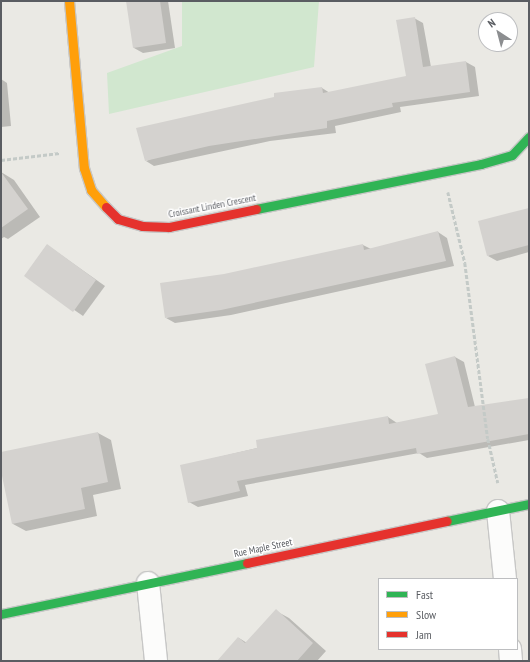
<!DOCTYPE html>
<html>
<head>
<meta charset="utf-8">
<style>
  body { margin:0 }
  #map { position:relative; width:530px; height:662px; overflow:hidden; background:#eae9e4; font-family:"PT Sans Narrow",sans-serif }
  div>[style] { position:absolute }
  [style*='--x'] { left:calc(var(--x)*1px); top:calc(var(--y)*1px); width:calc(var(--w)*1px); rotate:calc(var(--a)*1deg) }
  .green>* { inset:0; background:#d1e7cf }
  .shadow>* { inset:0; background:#0003 }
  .building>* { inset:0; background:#d4d2cf }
  .path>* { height:2.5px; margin-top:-1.25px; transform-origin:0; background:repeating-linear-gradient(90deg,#c4cac7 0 4px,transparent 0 6px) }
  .roads { filter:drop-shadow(1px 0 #c7c7c6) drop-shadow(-1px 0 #c7c7c6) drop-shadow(0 1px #c7c7c6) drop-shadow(0 -1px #c7c7c6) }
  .street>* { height:22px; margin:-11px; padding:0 11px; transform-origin:11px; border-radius:11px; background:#fcfcfb }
  .fast>* { height:9px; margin:-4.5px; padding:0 4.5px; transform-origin:4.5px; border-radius:4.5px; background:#30b455 }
  .slow>* { height:9px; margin:-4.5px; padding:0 4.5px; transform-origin:4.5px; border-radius:4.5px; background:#ff9f0a }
  .jam>* { height:9px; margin:-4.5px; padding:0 4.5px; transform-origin:4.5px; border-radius:4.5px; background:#e5322d }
  span { translate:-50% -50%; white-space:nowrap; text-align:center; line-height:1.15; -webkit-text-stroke:3px #fff; paint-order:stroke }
  .street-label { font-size:10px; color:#5a5d62 }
  .frame { position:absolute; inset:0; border:2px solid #5a5d62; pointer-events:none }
  .legend { position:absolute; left:378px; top:578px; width:140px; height:72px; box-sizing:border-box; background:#fff; border:1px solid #bdbec0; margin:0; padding:5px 7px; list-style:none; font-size:12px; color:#5a5d62 }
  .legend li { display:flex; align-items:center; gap:8px; height:20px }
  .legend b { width:20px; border:1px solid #bdbec0 }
  .north { position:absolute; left:478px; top:12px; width:40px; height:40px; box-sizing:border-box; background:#fff; border:1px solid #bdbec0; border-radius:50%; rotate:324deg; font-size:11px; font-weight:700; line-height:16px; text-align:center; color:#5a5d62 }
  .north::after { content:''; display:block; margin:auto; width:14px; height:18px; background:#8c8e90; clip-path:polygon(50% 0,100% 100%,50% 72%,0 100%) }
</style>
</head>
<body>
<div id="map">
  <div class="green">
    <div style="clip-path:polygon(182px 1px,319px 1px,314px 67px,109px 114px,107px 73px,182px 46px)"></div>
  </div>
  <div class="shadow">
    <div style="clip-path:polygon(129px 1px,168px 1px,175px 48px,143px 53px,134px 48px)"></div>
    <div style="clip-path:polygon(414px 18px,423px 23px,431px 67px,466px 62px,475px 67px,479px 96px,400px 107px,401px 112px,335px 126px,336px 133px,270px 141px,154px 166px,146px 161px,322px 88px,330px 93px,407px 77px)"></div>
    <div style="clip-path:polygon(1px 79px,7px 83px,11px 126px,1px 127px)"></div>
    <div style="clip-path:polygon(1px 172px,14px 180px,40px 217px,8px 239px,4px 237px,1px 239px)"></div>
    <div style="clip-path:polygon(529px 209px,529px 252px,497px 261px,488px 256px)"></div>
    <div style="clip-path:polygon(438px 232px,447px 238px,454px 266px,231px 315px,175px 323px,166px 318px,363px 245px,371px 249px)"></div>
    <div style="clip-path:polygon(47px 245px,105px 286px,83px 316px,25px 276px)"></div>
    <div style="clip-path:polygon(455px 357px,464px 362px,475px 407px,529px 399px,529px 440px,427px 458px,419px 453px,245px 485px,248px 496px,198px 507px,189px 502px,181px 466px,388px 417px,397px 423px,439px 415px)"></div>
    <div style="clip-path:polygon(98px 433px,111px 440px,121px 489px,93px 495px,97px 516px,26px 531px,13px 524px,1px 466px,1px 453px)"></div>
    <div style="clip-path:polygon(276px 611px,289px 618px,326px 651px,317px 661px,220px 661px,239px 638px,247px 643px)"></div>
  </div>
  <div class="building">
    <div style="clip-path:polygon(126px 1px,160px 1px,166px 43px,133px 48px)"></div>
    <div style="clip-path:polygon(415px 17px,423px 67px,466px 61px,470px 92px,392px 103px,393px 107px,327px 121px,327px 128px,209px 146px,145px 161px,136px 128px,274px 97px,274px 93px,322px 87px,323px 93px,406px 76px,396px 20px)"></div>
    <div style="clip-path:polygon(1px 172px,28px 209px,1px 228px)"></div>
    <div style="clip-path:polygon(529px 208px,529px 245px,487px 256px,478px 221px)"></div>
    <div style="clip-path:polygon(438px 231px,446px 261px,221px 310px,165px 318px,160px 283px,224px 274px,363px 244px,364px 250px)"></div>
    <div style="clip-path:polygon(47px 244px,96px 280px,73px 312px,24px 276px)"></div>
    <div style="clip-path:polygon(455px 356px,468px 407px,529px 398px,529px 434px,417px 454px,416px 448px,237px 481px,240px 491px,188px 503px,180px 465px,257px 448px,256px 440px,388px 416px,389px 424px,438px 414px,425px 364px)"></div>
    <div style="clip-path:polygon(98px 432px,108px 482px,81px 488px,85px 509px,12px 524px,1px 471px,1px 452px)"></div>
    <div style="clip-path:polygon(276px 609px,313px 643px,297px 661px,217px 661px,238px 637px,245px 643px)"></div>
  </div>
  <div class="path">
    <div style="--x:1;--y:160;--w:59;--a:-6.8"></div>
    <div style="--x:448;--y:192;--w:73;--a:76.5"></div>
    <div style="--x:465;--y:263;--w:177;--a:82.6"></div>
    <div style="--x:488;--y:439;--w:45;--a:77.2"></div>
  </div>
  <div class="roads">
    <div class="street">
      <div style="--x:498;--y:511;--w:68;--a:84.1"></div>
      <div style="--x:148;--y:583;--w:78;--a:84.1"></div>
      <div style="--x:510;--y:649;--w:12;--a:85"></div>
    </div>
    <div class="fast">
      <div style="--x:256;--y:209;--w:229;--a:-11.3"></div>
      <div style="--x:481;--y:164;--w:32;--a:-16"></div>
      <div style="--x:512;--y:155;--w:25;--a:-47"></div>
      <div style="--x:447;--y:521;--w:84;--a:-11.7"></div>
      <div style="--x:1;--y:614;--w:251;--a:-11.7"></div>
    </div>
    <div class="slow">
      <div style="--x:69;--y:1;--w:168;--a:84.9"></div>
      <div style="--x:84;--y:168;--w:23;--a:72"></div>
      <div style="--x:91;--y:190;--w:23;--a:49"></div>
    </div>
    <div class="jam">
      <div style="--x:106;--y:207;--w:17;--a:45"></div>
      <div style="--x:118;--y:219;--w:25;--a:16"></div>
      <div style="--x:142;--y:226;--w:27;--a:2"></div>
      <div style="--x:169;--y:227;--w:89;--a:-11.7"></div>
      <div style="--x:247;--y:563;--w:204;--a:-11.9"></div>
    </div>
  </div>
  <div class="street-label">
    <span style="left:212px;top:206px;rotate:-11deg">Croissant Linden Crescent</span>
    <span style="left:263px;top:548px;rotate:-12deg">Rue Maple Street</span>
  </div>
  <div class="frame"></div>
  <ul class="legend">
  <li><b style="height:5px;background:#30b455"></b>Fast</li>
  <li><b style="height:5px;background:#ff9f0a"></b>Slow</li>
  <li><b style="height:5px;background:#e5322d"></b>Jam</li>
  </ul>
  <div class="north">N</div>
</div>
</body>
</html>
